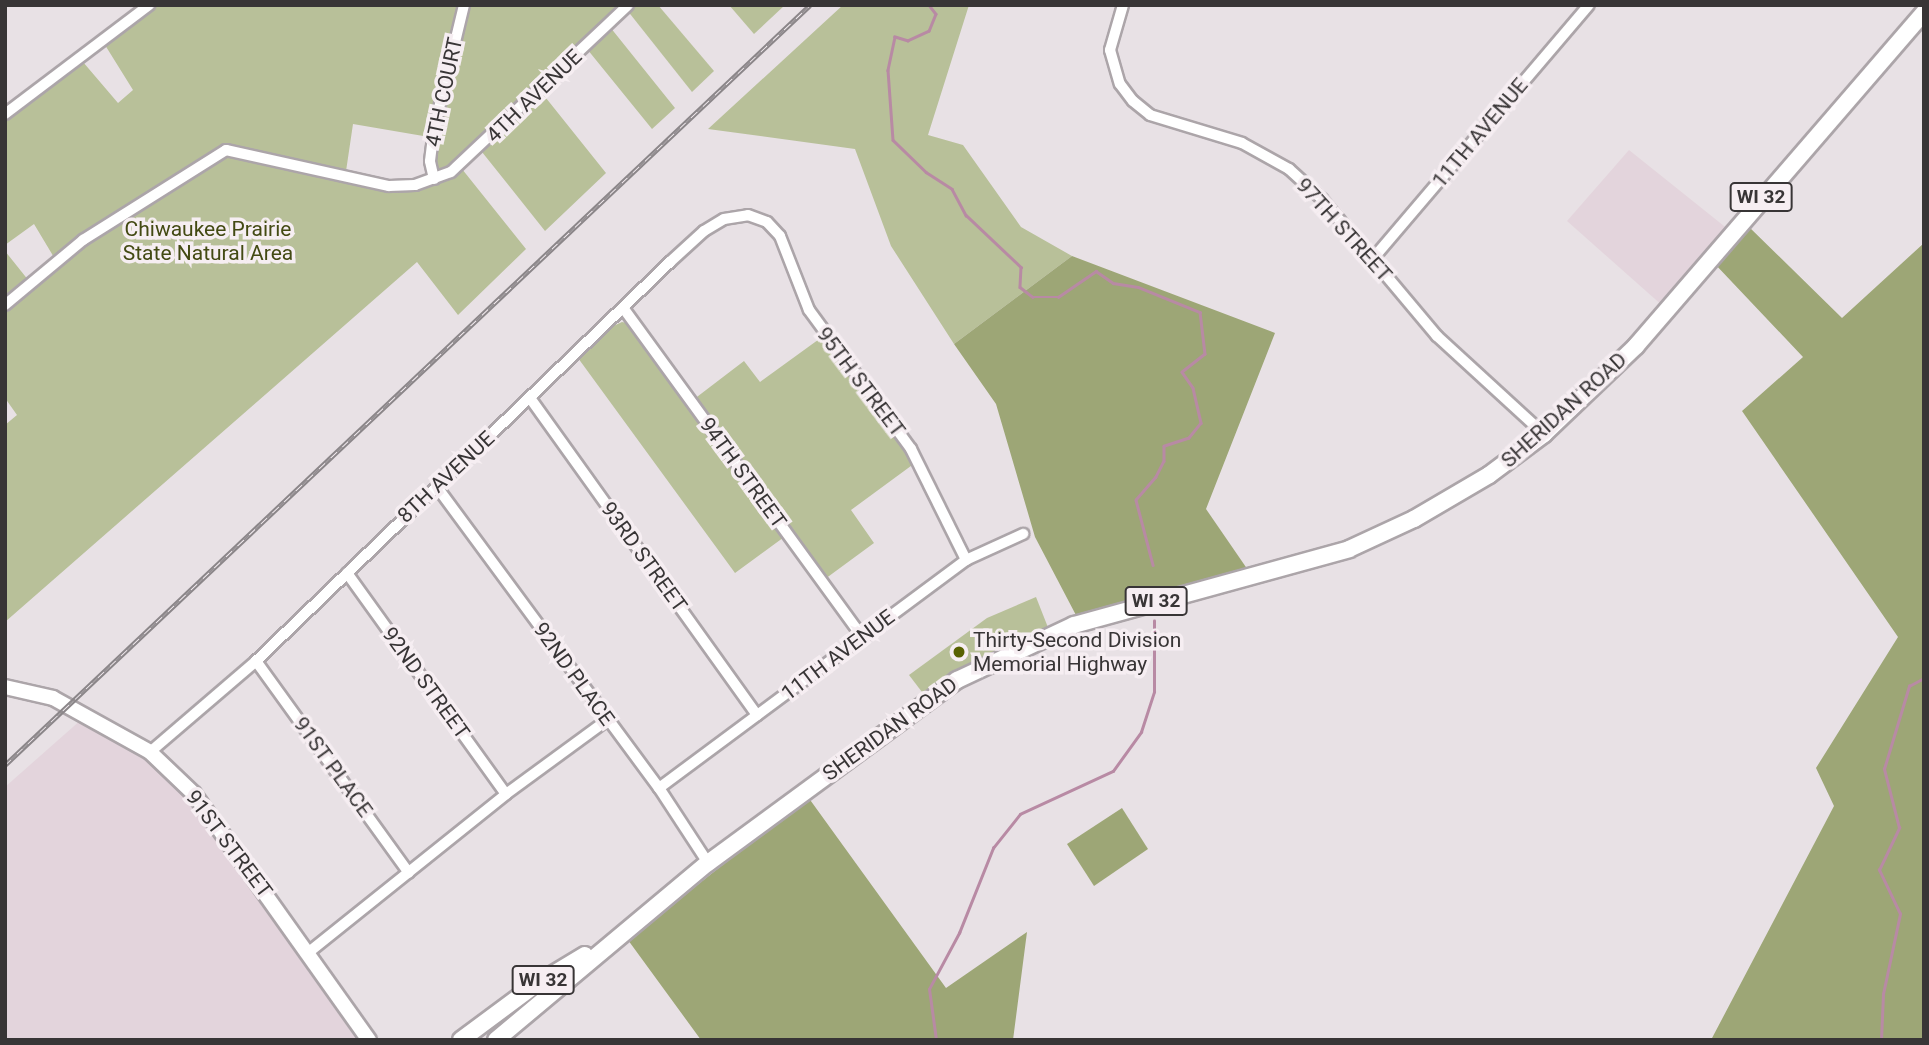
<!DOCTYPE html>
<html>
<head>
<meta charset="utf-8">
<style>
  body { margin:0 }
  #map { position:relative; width:1929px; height:1045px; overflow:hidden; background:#e8e1e5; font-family:Roboto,sans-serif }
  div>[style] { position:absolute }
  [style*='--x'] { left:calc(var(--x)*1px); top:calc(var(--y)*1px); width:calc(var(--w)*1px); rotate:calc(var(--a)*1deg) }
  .built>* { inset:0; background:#e3d4dc }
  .green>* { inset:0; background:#b8c099 }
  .forest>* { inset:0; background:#9da676 }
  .stream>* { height:2.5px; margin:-1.25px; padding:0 1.25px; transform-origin:1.25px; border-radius:1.25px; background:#b88aa4 }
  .roads { filter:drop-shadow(2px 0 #aca5a9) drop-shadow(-2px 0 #aca5a9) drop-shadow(0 2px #aca5a9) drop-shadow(0 -2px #aca5a9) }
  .street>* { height:10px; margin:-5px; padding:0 5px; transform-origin:5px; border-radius:5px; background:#fff }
  .secondary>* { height:14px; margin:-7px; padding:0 7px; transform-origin:7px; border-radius:7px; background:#fff }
  .primary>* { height:16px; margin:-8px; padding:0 8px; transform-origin:8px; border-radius:8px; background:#fff }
  .rail>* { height:5px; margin-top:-2.5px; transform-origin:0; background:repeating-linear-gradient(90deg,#f6eef2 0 8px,#8b8689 0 16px); box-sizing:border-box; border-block:2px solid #8b8689 }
  .dots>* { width:19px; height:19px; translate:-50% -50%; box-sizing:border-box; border:4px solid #f6eef2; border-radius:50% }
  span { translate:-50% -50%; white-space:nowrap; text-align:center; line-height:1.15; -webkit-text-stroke:7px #f6eef2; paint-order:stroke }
  .shield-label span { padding:2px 5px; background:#f6eef2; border:2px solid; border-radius:5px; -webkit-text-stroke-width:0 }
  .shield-label { font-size:19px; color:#383536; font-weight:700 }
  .street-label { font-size:21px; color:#383536 }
  .park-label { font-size:21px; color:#434a13 }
  .poi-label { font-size:21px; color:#383536 }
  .left { translate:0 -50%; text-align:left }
  .frame { position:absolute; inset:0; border:7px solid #383536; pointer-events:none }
</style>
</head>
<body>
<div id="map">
  <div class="built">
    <div style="clip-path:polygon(1629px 150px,1729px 230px,1664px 307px,1567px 221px)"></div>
    <div style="clip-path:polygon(82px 719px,136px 750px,190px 798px,363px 1040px,5px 1040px,5px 787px)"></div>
  </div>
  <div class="green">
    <div style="clip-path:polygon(evenodd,156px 5px,622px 5px,606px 22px,675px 108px,652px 129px,583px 44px,538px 88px,606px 173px,545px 231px,478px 147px,458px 164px,526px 249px,458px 315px,417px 262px,5px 622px,5px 425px,17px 415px,5px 398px,5px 251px,33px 286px,55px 259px,34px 224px,5px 245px,5px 121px,83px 62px,118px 103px,133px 90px,105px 45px,156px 5px,353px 124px,435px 138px,434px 162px,442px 181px,416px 188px,345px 178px,353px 124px)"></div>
    <div style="clip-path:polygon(623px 5px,658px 5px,714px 71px,692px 92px)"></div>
    <div style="clip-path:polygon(729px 5px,785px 5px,754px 34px)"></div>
    <div style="clip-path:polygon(843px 5px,969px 5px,928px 135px,963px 145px,1021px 227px,1072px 256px,954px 344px,891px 246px,855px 149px,708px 129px)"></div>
    <div style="clip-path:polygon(622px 322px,631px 324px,689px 403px,744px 361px,760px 382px,822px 337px,887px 420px,915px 463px,851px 510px,874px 543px,825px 579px,791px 532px,735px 573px,578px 358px,607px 329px)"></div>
    <div style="clip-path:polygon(1036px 597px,1049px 630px,925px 696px,909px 675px,987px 618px)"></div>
  </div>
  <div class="forest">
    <div style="clip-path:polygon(1747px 225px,1842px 318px,1924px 243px,1924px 1040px,1711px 1040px,1834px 806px,1816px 768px,1898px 637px,1742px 411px,1803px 357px,1714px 263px)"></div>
    <div style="clip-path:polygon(1072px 256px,1275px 333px,1206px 509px,1250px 573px,1132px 600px,1078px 619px,1035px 537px,996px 404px,954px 344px)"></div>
    <div style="clip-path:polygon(808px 797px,946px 988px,1027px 932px,1013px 1040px,701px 1040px,628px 940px)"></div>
    <div style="clip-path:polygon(1122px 808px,1148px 849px,1094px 886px,1067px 844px)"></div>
  </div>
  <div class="stream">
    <div style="--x:929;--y:5;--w:11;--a:52"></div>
    <div style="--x:936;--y:14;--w:18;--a:112"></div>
    <div style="--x:929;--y:31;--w:23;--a:155"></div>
    <div style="--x:908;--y:41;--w:14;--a:-163"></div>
    <div style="--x:895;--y:37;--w:34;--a:102"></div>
    <div style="--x:888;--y:70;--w:70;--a:85.9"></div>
    <div style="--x:893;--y:140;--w:46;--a:44.1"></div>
    <div style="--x:926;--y:172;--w:31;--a:33"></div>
    <div style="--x:952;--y:189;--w:30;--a:62"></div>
    <div style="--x:966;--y:215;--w:76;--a:43.4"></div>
    <div style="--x:1021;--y:267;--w:20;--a:93"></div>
    <div style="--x:1020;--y:287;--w:16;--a:38"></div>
    <div style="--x:1033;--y:297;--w:25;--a:0"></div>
    <div style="--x:1058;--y:297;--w:46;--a:-34.4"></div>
    <div style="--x:1096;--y:271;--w:21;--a:35"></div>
    <div style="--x:1113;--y:283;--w:25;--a:9"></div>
    <div style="--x:1138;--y:287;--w:67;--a:22"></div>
    <div style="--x:1200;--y:312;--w:42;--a:83.2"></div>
    <div style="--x:1205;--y:354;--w:29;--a:142"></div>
    <div style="--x:1182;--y:372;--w:19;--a:55"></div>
    <div style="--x:1193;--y:388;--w:36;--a:77"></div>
    <div style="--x:1201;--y:423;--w:19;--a:129"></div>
    <div style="--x:1189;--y:438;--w:26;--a:162"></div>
    <div style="--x:1164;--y:446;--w:15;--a:90"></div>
    <div style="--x:1164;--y:461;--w:18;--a:117"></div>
    <div style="--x:1156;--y:477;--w:30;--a:131"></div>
    <div style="--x:1136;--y:500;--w:67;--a:75.3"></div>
    <div style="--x:936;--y:1040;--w:51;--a:-97.8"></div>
    <div style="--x:929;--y:989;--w:64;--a:-61.8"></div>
    <div style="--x:959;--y:933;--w:92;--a:-68.2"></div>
    <div style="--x:993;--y:848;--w:43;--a:-51.5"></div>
    <div style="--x:1020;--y:814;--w:102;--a:-24.8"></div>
    <div style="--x:1113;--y:771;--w:48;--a:-54.3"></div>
    <div style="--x:1141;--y:732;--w:42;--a:-72"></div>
    <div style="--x:1154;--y:692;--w:71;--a:-90"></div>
    <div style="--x:1881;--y:1040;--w:46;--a:-87.5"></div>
    <div style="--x:1883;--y:994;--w:82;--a:-78"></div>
    <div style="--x:1900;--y:914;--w:49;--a:-115.5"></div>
    <div style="--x:1879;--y:870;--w:47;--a:-64.5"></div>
    <div style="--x:1899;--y:828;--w:61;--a:-104.3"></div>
    <div style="--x:1884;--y:769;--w:87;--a:-73.2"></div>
    <div style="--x:1909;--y:686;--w:17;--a:-28"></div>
  </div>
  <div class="roads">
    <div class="street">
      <div style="--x:1123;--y:5;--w:47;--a:106.1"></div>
      <div style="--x:1110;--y:50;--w:35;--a:74"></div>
      <div style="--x:1120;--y:84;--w:21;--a:53"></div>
      <div style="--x:1133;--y:101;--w:22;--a:39"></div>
      <div style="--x:1150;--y:115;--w:96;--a:16.9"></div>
      <div style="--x:1242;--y:143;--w:54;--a:29"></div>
      <div style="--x:1289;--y:169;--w:45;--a:42.3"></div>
      <div style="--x:1322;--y:199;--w:179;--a:50"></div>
      <div style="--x:1437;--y:336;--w:145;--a:42.5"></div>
      <div style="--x:5;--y:114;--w:181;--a:-37.1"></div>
      <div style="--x:434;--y:179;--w:18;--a:-103"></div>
      <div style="--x:430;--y:161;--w:32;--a:-83"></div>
      <div style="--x:434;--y:129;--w:128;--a:-76.4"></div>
      <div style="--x:1371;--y:261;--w:336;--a:-49.6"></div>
      <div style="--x:5;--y:305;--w:102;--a:-39.8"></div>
      <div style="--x:83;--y:240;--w:169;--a:-32.2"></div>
      <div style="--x:226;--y:150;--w:167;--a:12.5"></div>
      <div style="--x:389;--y:186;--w:26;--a:-2"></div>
      <div style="--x:415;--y:185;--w:38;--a:-20"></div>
      <div style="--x:451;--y:172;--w:243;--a:-43.3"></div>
      <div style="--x:624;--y:309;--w:405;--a:54"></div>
      <div style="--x:530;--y:398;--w:390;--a:54.4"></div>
      <div style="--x:437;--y:487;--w:374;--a:53.6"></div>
      <div style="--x:659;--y:788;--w:90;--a:56.8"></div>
      <div style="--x:347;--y:573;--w:272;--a:54.3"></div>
      <div style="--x:256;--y:661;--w:261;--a:54.2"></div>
      <div style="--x:150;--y:752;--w:140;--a:-40.6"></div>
      <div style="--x:256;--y:661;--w:575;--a:-43.94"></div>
      <div style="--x:670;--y:262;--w:46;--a:-42.4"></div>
      <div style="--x:704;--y:231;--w:23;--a:-31"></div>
      <div style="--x:724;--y:219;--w:24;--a:-9"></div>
      <div style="--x:748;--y:215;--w:20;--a:20"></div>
      <div style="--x:767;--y:222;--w:19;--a:47"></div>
      <div style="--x:780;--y:236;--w:79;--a:68.6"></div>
      <div style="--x:809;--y:310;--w:172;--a:53.7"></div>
      <div style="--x:911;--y:449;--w:124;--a:63.6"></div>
      <div style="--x:659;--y:788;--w:382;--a:-36.6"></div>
      <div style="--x:966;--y:560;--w:63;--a:-24.5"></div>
      <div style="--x:309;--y:952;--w:253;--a:-38.7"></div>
      <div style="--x:506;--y:794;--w:125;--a:-36.2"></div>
    </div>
    <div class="secondary">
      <div style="--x:5;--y:687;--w:49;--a:12.9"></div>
      <div style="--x:53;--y:698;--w:111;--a:29.1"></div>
      <div style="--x:150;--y:752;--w:61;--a:43.7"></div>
      <div style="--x:194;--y:794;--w:302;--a:54.6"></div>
    </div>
    <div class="primary">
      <div style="--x:461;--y:1040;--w:92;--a:-36.6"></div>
      <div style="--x:535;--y:985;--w:58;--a:-31"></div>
      <div style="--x:496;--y:1040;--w:276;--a:-39.9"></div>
      <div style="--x:708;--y:863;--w:309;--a:-36.3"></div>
      <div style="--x:957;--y:680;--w:129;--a:-25.2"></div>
      <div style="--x:1074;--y:625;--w:285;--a:-15.4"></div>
      <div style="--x:1349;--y:549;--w:72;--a:-24.8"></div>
      <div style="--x:1414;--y:519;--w:87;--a:-30.4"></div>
      <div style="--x:1489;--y:475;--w:69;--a:-36.7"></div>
      <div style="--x:1544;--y:434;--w:127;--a:-43.7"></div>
      <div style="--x:1636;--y:346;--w:441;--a:-49.2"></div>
    </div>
  </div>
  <div class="rail">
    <div style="--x:5;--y:765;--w:1107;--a:-43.35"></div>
  </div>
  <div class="dots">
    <div style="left:959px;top:652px;background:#586201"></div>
  </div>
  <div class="shield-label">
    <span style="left:1761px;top:197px">WI 32</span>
    <span style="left:1156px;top:601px">WI 32</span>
    <span style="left:543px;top:980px">WI 32</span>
  </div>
  <div class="street-label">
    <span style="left:444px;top:92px;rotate:-78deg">4TH COURT</span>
    <span style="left:534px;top:96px;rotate:-44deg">4TH AVENUE</span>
    <span style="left:1480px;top:133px;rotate:-50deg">11TH AVENUE</span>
    <span style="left:1344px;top:230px;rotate:48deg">97TH STREET</span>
    <span style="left:861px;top:382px;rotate:53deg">95TH STREET</span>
    <span style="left:1564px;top:410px;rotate:-42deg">SHERIDAN ROAD</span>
    <span style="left:743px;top:473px;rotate:54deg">94TH STREET</span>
    <span style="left:446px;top:477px;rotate:-43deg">8TH AVENUE</span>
    <span style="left:644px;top:557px;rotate:54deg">93RD STREET</span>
    <span style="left:838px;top:655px;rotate:-37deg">11TH AVENUE</span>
    <span style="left:574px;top:674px;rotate:54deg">92ND PLACE</span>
    <span style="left:426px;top:683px;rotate:54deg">92ND STREET</span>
    <span style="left:890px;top:729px;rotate:-36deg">SHERIDAN ROAD</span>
    <span style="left:333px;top:767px;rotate:54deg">91ST PLACE</span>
    <span style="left:229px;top:844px;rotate:53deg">91ST STREET</span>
  </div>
  <div class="park-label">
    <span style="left:208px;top:241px">Chiwaukee Prairie<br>State Natural Area</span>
  </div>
  <div class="poi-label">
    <span class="left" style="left:973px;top:652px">Thirty-Second Division<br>Memorial Highway</span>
  </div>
  <div class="frame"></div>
</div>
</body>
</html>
